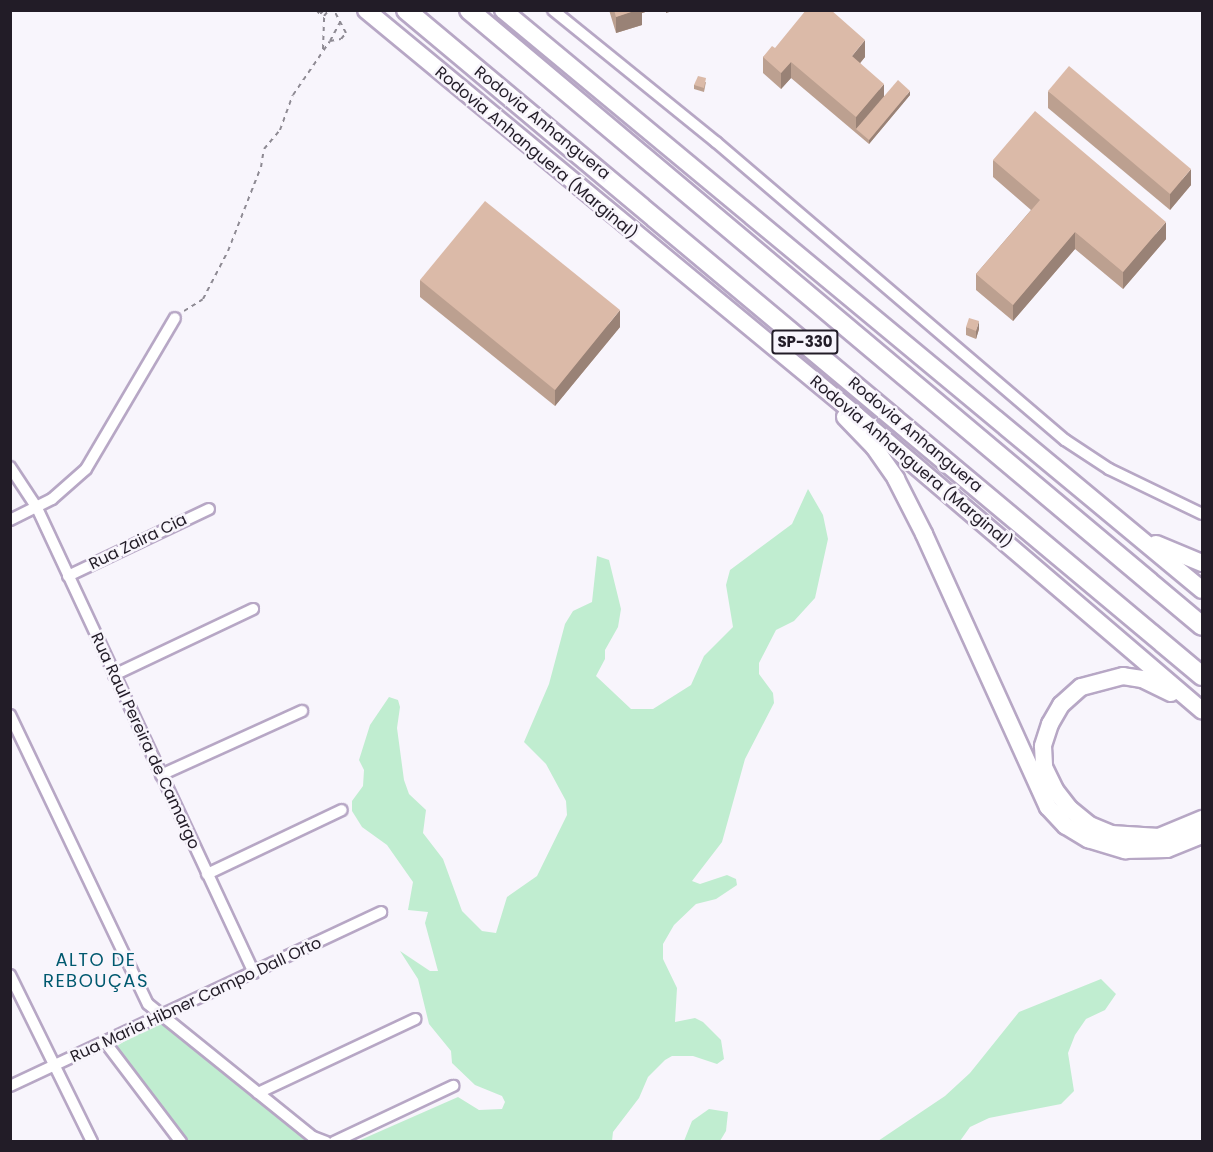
<!DOCTYPE html>
<html>
<head>
<meta charset="utf-8">
<style>
  body { margin:0 }
  #map { position:relative; width:1213px; height:1152px; overflow:hidden; background:#f8f5fc; font-family:Poppins,sans-serif }
  div>[style] { position:absolute }
  [style*='--x'] { left:calc(var(--x)*1px); top:calc(var(--y)*1px); width:calc(var(--w)*1px); rotate:calc(var(--a)*1deg) }
  .green>* { inset:0; background:#c0edd0 }
  .path>* { height:2px; margin-top:-1px; transform-origin:0; background:repeating-linear-gradient(90deg,#8e8a93 0 4.5px,transparent 0 9px) }
  .roads { filter:drop-shadow(2px 0 #b7a7c5) drop-shadow(-2px 0 #b7a7c5) drop-shadow(0 2px #b7a7c5) drop-shadow(0 -2px #b7a7c5) }
  .minor>* { height:10px; margin:-5px; padding:0 5px; transform-origin:5px; border-radius:5px; background:#fff }
  .trunk>* { height:16px; margin:-8px; padding:0 8px; transform-origin:8px; border-radius:8px; background:#fff }
  .motorway>* { height:18px; margin:-9px; padding:0 9px; transform-origin:9px; border-radius:9px; background:#fff }
  .wall>* { inset:0; background:#bca090 }
  .shaded-wall>* { inset:0; background:#998276 }
  .building>* { inset:0; background:#dbbaa8 }
  span { translate:-50% -50%; white-space:nowrap; text-align:center; line-height:1.15; -webkit-text-stroke:5px #f8f5fc; paint-order:stroke }
  .shield-label span { padding:2px 4px; background:#f8f5fc; border:2px solid; border-radius:4px; -webkit-text-stroke-width:0 }
  .shield-label { font-size:15px; color:#221c27; font-weight:700 }
  .street-label { font-size:16px; color:#221c27 }
  .neighbourhood-label { font-size:18px; color:#00596f; letter-spacing:1.5px }
  .frame { position:absolute; inset:0; border:12px solid #221c27; pointer-events:none }
</style>
</head>
<body>
<div id="map">
  <div class="green">
    <div style="clip-path:polygon(808px 489px,823px 515px,828px 539px,815px 598px,794px 621px,776px 630px,759px 663px,759px 674px,773px 693px,774px 703px,745px 759px,722px 842px,692px 881px,700px 884px,727px 875px,736px 879px,737px 885px,716px 899px,696px 904px,674px 925px,663px 944px,663px 959px,677px 988px,675px 1022px,695px 1018px,703px 1022px,721px 1040px,724px 1059px,717px 1064px,693px 1056px,672px 1056px,665px 1060px,648px 1077px,639px 1098px,613px 1132px,612px 1141px,358px 1141px,458px 1097px,479px 1110px,502px 1109px,505px 1102px,502px 1096px,475px 1085px,452px 1063px,451px 1051px,429px 1024px,418px 979px,400px 951px,430px 971px,438px 971px,425px 923px,428px 912px,408px 910px,413px 882px,387px 845px,362px 827px,352px 811px,352px 801px,363px 786px,364px 770px,359px 760px,370px 725px,389px 697px,398px 700px,400px 707px,397px 728px,404px 780px,409px 794px,426px 810px,423px 833px,443px 859px,462px 911px,482px 931px,496px 933px,507px 897px,537px 876px,567px 815px,566px 801px,546px 764px,524px 742px,549px 684px,565px 624px,573px 611px,592px 602px,597px 556px,609px 560px,621px 609px,618px 627px,605px 650px,605px 659px,596px 676px,631px 709px,653px 709px,691px 685px,704px 656px,733px 627px,726px 585px,730px 570px,792px 524px)"></div>
    <div style="clip-path:polygon(1101px 979px,1116px 994px,1105px 1010px,1086px 1019px,1075px 1035px,1068px 1053px,1074px 1091px,1061px 1104px,989px 1118px,970px 1127px,960px 1141px,878px 1141px,945px 1096px,970px 1073px,1019px 1012px)"></div>
    <div style="clip-path:polygon(160px 1019px,312px 1141px,188px 1141px,117px 1046px)"></div>
    <div style="clip-path:polygon(709px 1109px,728px 1112px,726px 1131px,720px 1141px,684px 1141px,692px 1121px)"></div>
  </div>
  <div class="path">
    <div style="--x:316;--y:10;--w:6;--a:45"></div>
    <div style="--x:320;--y:14;--w:6;--a:-45"></div>
    <div style="--x:330;--y:41;--w:21;--a:-62"></div>
    <div style="--x:323;--y:49;--w:33;--a:-88"></div>
    <div style="--x:324;--y:16;--w:8;--a:-50"></div>
    <div style="--x:184;--y:311;--w:22;--a:-32"></div>
    <div style="--x:203;--y:299;--w:54;--a:-62.5"></div>
    <div style="--x:228;--y:251;--w:90;--a:-68.6"></div>
    <div style="--x:261;--y:167;--w:18;--a:-81"></div>
    <div style="--x:264;--y:149;--w:25;--a:-50"></div>
    <div style="--x:280;--y:130;--w:37;--a:-70"></div>
    <div style="--x:293;--y:95;--w:65;--a:-55.6"></div>
    <div style="--x:330;--y:41;--w:11;--a:-10"></div>
    <div style="--x:341;--y:39;--w:8;--a:-50"></div>
    <div style="--x:346;--y:33;--w:26;--a:-118"></div>
  </div>
  <div class="roads">
    <div class="minor">
      <div style="--x:553;--y:10;--w:210;--a:39"></div>
      <div style="--x:716;--y:142;--w:459;--a:40.5"></div>
      <div style="--x:1065;--y:440;--w:53;--a:33.4"></div>
      <div style="--x:1109;--y:469;--w:103;--a:25.8"></div>
      <div style="--x:10;--y:467;--w:49;--a:56.6"></div>
      <div style="--x:37;--y:508;--w:513;--a:64.98"></div>
      <div style="--x:10;--y:520;--w:47;--a:-26.6"></div>
      <div style="--x:52;--y:499;--w:45;--a:-41.4"></div>
      <div style="--x:86;--y:469;--w:175;--a:-59.5"></div>
      <div style="--x:68;--y:576;--w:156;--a:-25.4"></div>
      <div style="--x:114;--y:675;--w:154;--a:-25.4"></div>
      <div style="--x:10;--y:715;--w:320;--a:64.5"></div>
      <div style="--x:148;--y:1004;--w:212;--a:38.9"></div>
      <div style="--x:313;--y:1137;--w:14;--a:21"></div>
      <div style="--x:161;--y:775;--w:155;--a:-24.4"></div>
      <div style="--x:207;--y:874;--w:149;--a:-25.4"></div>
      <div style="--x:10;--y:975;--w:186;--a:63.8"></div>
      <div style="--x:105;--y:1042;--w:126;--a:52.8"></div>
      <div style="--x:10;--y:1086;--w:410;--a:-25.1"></div>
      <div style="--x:258;--y:1093;--w:174;--a:-25.2"></div>
      <div style="--x:334;--y:1142;--w:132;--a:-25.2"></div>
    </div>
    <div class="trunk">
      <div style="--x:366;--y:10;--w:636;--a:39.57"></div>
      <div style="--x:856;--y:415;--w:455;--a:40.5"></div>
      <div style="--x:503;--y:10;--w:908;--a:39.68"></div>
      <div style="--x:845;--y:417;--w:42;--a:46"></div>
      <div style="--x:874;--y:447;--w:39;--a:55"></div>
      <div style="--x:896;--y:479;--w:62;--a:63"></div>
      <div style="--x:924;--y:534;--w:300;--a:65.6"></div>
      <div style="--x:1048;--y:807;--w:26;--a:47"></div>
      <div style="--x:1066;--y:826;--w:26;--a:31"></div>
      <div style="--x:1088;--y:839;--w:39;--a:17"></div>
      <div style="--x:1125;--y:850;--w:42;--a:-1.4"></div>
      <div style="--x:1167;--y:849;--w:38;--a:-22"></div>
      <div style="--x:1156;--y:544;--w:50;--a:22.4"></div>
      <div style="--x:1171;--y:693;--w:32;--a:-154"></div>
      <div style="--x:1142;--y:679;--w:19;--a:-171"></div>
      <div style="--x:1123;--y:676;--w:43;--a:165.3"></div>
      <div style="--x:1081;--y:687;--w:27;--a:138"></div>
      <div style="--x:1061;--y:705;--w:22;--a:120"></div>
      <div style="--x:1050;--y:724;--w:23;--a:108"></div>
      <div style="--x:1043;--y:746;--w:21;--a:87"></div>
      <div style="--x:1044;--y:767;--w:25;--a:64"></div>
      <div style="--x:1055;--y:790;--w:24;--a:52"></div>
      <div style="--x:1070;--y:809;--w:26;--a:39"></div>
      <div style="--x:1090;--y:825;--w:23;--a:23"></div>
      <div style="--x:1111;--y:834;--w:48;--a:3.6"></div>
      <div style="--x:1159;--y:837;--w:47;--a:-22.7"></div>
    </div>
    <div class="motorway">
      <div style="--x:406;--y:10;--w:1038;--a:39.92"></div>
      <div style="--x:469;--y:10;--w:957;--a:40.04"></div>
    </div>
  </div>
  <div class="wall">
    <div style="clip-path:polygon(609px 10px,652px 10px,642px 13px,642px 25px,616px 33px)"></div>
    <div style="clip-path:polygon(775px 48px,865px 57px,860px 63px,884px 96px,910px 95px,869px 144px,791px 78px,781px 89px,763px 73px,763px 57px)"></div>
    <div style="clip-path:polygon(706px 82px,704px 92px,694px 89px,694px 85px)"></div>
    <div style="clip-path:polygon(1048px 91px,1191px 185px,1170px 210px,1048px 108px)"></div>
    <div style="clip-path:polygon(993px 160px,1166px 239px,1123px 289px,1075px 249px,1013px 321px,976px 290px,976px 274px,1031px 210px,993px 177px)"></div>
    <div style="clip-path:polygon(420px 280px,620px 327px,555px 406px,420px 297px)"></div>
    <div style="clip-path:polygon(966px 327px,979px 329px,976px 339px,966px 335px)"></div>
  </div>
  <div class="shaded-wall">
    <div style="clip-path:polygon(637px 10px,652px 10px,642px 13px,642px 25px,616px 33px,616px 17px)"></div>
    <div style="clip-path:polygon(666px 10px,676px 10px,666px 13px)"></div>
    <div style="clip-path:polygon(865px 40px,865px 57px,852px 73px,852px 56px)"></div>
    <div style="clip-path:polygon(791px 62px,791px 78px,781px 89px,781px 73px)"></div>
    <div style="clip-path:polygon(884px 84px,884px 100px,856px 129px,856px 133px,856px 117px)"></div>
    <div style="clip-path:polygon(910px 91px,910px 95px,869px 144px,869px 140px)"></div>
    <div style="clip-path:polygon(1191px 169px,1191px 185px,1170px 210px,1170px 194px)"></div>
    <div style="clip-path:polygon(1166px 222px,1166px 239px,1123px 289px,1123px 272px)"></div>
    <div style="clip-path:polygon(1075px 232px,1075px 249px,1013px 321px,1013px 305px)"></div>
    <div style="clip-path:polygon(620px 310px,620px 327px,555px 406px,555px 390px)"></div>
    <div style="clip-path:polygon(979px 321px,979px 329px,976px 339px,976px 331px)"></div>
  </div>
  <div class="building">
    <div style="clip-path:polygon(614px 10px,637px 10px,616px 17px)"></div>
    <div style="clip-path:polygon(806px 10px,831px 10px,865px 40px,852px 56px,884px 84px,856px 117px,791px 62px,781px 73px,763px 57px,772px 46px,775px 48px)"></div>
    <div style="clip-path:polygon(1069px 66px,1191px 169px,1170px 194px,1048px 91px)"></div>
    <div style="clip-path:polygon(698px 76px,706px 78px,704px 88px,694px 85px)"></div>
    <div style="clip-path:polygon(898px 80px,910px 91px,869px 140px,856px 129px)"></div>
    <div style="clip-path:polygon(1035px 111px,1166px 222px,1123px 272px,1075px 232px,1013px 305px,976px 274px,1040px 200px,993px 160px)"></div>
    <div style="clip-path:polygon(485px 201px,620px 310px,555px 390px,420px 280px)"></div>
    <div style="clip-path:polygon(969px 318px,979px 321px,976px 331px,966px 327px)"></div>
  </div>
  <div class="shield-label">
    <span style="left:805px;top:342px">SP-330</span>
  </div>
  <div class="street-label">
    <span style="left:542px;top:123px;rotate:39deg">Rodovia Anhanguera</span>
    <span style="left:536px;top:153px;rotate:40deg">Rodovia Anhanguera (Marginal)</span>
    <span style="left:915px;top:435px;rotate:40deg">Rodovia Anhanguera</span>
    <span style="left:911px;top:462px;rotate:40deg">Rodovia Anhanguera (Marginal)</span>
    <span style="left:138px;top:542px;rotate:-26deg">Rua Zaira Cia</span>
    <span style="left:145px;top:741px;rotate:65deg">Rua Raul Pereira de Camargo</span>
    <span style="left:196px;top:1000px;rotate:-25deg">Rua Maria Hibner Campo Dall Orto</span>
  </div>
  <div class="neighbourhood-label">
    <span style="left:96px;top:971px">ALTO DE<br>REBOUÇAS</span>
  </div>
  <div class="frame"></div>
</div>
</body>
</html>
